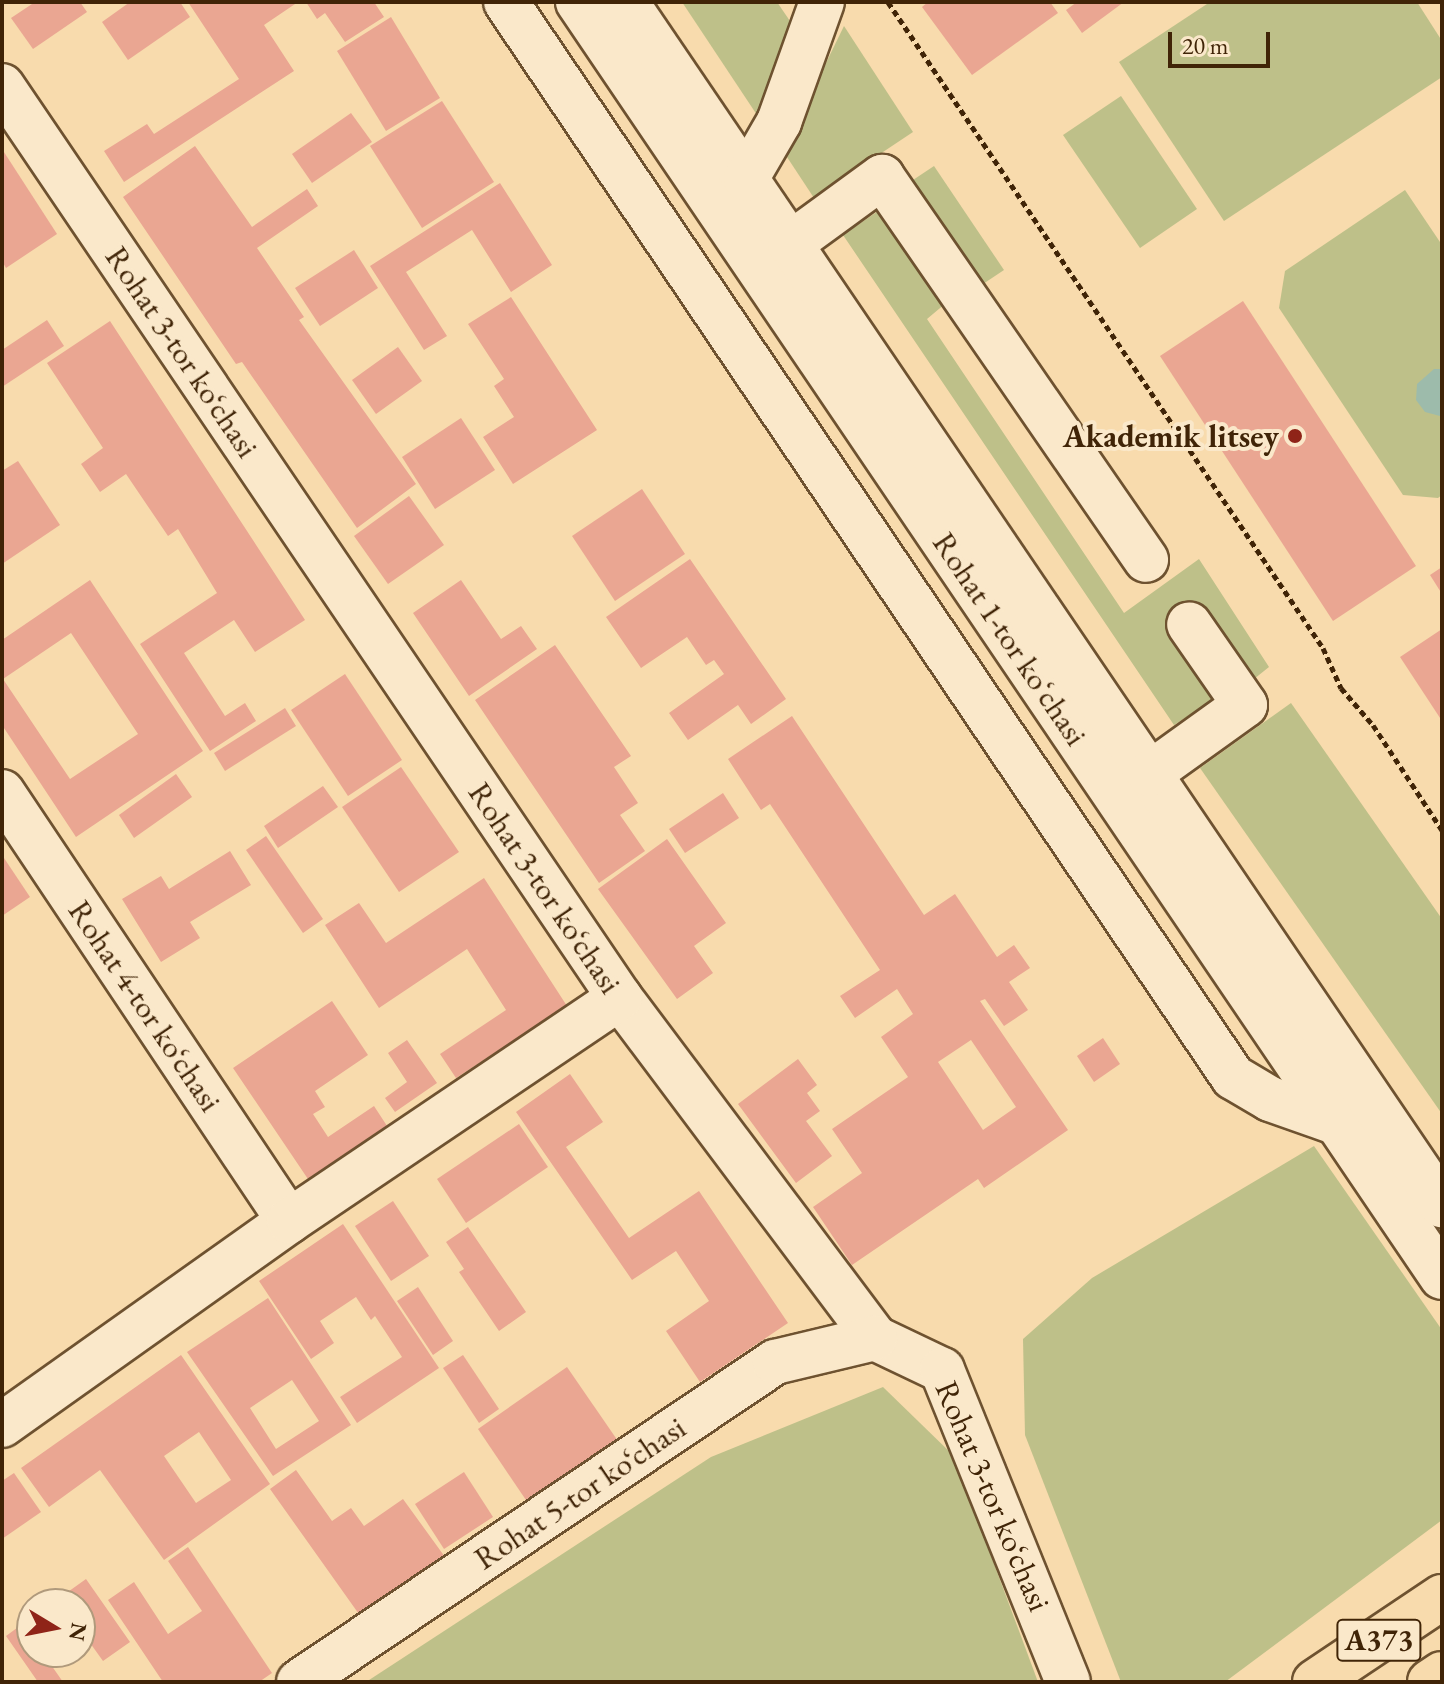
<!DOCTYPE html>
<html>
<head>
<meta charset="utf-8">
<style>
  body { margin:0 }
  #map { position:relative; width:1444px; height:1684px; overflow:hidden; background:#f8dbad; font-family:"EB Garamond",serif }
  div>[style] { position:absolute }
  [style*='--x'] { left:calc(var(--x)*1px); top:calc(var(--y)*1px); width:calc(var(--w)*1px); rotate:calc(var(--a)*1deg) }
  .green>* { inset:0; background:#bec089 }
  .water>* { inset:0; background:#9dbbab }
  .building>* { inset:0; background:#eaa692 }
  .path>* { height:5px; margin-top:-2.5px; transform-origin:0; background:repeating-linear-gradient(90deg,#402407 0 6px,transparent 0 10px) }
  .roads { filter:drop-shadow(2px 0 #6e5230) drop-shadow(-2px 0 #6e5230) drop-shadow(0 2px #6e5230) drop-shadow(0 -2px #6e5230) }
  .minor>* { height:44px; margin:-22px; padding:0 22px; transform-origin:22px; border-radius:22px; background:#fae8ca }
  .highway>* { height:44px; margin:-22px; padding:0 22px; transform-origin:22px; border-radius:22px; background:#f8dbad }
  .dots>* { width:22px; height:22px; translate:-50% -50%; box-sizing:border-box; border:4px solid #fae8ca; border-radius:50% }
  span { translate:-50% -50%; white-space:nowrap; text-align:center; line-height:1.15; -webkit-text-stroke:8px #fae8ca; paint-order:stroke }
  .shield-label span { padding:2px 6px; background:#fae8ca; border:2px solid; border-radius:6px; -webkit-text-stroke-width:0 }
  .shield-label { font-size:30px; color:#402407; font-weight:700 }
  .street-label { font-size:32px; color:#402407 }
  .poi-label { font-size:32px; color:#402407; font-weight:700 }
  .right { translate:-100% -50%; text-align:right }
  .frame { position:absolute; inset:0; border:4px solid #402407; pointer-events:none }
  .north { position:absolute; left:16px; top:1588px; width:80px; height:80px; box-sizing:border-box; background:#fae8ca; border:2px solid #b09a7c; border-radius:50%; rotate:100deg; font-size:22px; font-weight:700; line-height:32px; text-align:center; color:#402407 }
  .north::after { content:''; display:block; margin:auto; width:28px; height:36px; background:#8f2418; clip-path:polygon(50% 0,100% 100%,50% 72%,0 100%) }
  .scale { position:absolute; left:1168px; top:32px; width:102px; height:36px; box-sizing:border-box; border:4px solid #402407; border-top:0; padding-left:10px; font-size:24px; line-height:28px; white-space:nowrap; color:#402407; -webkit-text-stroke:6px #fae8ca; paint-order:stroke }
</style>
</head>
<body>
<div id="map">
  <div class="green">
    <div style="clip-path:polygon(682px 2px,777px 2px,792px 24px,759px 118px)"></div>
    <div style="clip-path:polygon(1210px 2px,1417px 2px,1442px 41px,1442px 77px,1224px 221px,1119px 62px)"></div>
    <div style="clip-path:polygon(844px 26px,913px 132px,814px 198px,783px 151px)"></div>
    <div style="clip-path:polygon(1121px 96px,1197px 209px,1140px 248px,1063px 135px)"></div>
    <div style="clip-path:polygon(934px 166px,1004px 270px,977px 288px,907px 184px)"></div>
    <div style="clip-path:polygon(1405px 190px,1442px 245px,1442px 495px,1438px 498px,1403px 495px,1279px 308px,1285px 271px)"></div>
    <div style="clip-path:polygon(887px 205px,952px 298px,927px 319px,1124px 613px,1199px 559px,1269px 667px,1244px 687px,1219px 696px,1174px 725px,843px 235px)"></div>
    <div style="clip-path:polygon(1291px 703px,1442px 919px,1442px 1114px,1200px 768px)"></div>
    <div style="clip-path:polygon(1314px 1146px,1442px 1330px,1442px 1520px,1225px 1682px,1121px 1682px,1025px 1435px,1023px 1339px,1092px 1278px)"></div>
    <div style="clip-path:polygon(883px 1387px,954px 1456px,1038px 1682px,366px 1682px,711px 1457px)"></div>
  </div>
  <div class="water">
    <div style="clip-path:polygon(1434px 369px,1442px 369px,1440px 416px,1425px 412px,1416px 400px,1417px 384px)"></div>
  </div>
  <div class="building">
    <div style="clip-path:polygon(35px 2px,80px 2px,87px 12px,33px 49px,11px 18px)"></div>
    <div style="clip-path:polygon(130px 2px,180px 2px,190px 17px,128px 60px,102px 22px)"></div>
    <div style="clip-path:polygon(188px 2px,298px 2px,264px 25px,294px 71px,124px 182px,104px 151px,147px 124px,154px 134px,239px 79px)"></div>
    <div style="clip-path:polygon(306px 2px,374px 2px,384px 17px,345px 42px,325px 13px,317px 19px)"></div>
    <div style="clip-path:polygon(928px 2px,1050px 2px,1058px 13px,972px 75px,922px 7px)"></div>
    <div style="clip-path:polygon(1077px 2px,1124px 2px,1082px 33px,1066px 10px)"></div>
    <div style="clip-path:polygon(391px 17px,440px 98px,386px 131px,337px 51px)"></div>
    <div style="clip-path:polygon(442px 101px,494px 182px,422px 228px,370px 146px)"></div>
    <div style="clip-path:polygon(351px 113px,372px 142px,312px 183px,292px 154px)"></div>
    <div style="clip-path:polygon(195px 146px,252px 227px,307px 189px,318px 206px,257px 248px,304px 317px,299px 320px,416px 484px,357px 528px,242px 362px,236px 364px,123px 197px)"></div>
    <div style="clip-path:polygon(2px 149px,57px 234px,6px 268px,2px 261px)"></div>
    <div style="clip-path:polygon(500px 183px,552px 265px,511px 292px,472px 230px,406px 272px,447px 336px,424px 350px,370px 266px)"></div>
    <div style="clip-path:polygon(354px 250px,378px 288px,320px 326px,295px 288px)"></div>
    <div style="clip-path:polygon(511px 297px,597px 430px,513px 484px,483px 437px,514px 417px,494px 386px,504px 379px,468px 324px)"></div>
    <div style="clip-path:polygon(1243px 301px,1416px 566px,1333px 621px,1160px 356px)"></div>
    <div style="clip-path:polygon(47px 320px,64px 346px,2px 387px,2px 350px)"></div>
    <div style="clip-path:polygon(110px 321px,305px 620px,255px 652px,234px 620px,184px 653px,225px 716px,245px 703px,256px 721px,210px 751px,140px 644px,217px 593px,178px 529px,168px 536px,126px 474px,100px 492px,81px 464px,103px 448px,47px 363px)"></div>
    <div style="clip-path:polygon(398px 347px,422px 381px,376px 414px,352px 380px)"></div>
    <div style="clip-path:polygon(461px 418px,495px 470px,435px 509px,402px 457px)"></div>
    <div style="clip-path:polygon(18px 461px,60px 525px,2px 564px,2px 471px)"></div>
    <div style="clip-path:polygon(642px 489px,685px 554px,615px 601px,572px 536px)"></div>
    <div style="clip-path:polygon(409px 496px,444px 545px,388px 584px,354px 536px)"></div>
    <div style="clip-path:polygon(690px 559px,786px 699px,751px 724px,738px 705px,688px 740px,669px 713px,724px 674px,714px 660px,706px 665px,687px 637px,641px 668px,606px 617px)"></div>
    <div style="clip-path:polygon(1442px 567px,1442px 594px,1430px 575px)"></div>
    <div style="clip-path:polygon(evenodd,90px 580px,203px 751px,76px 837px,2px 725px,2px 640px,90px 580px,71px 633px,138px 734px,70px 779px,3px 679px,71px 633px)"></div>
    <div style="clip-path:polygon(461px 580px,501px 639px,521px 626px,537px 649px,469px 696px,413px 613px)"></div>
    <div style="clip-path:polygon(1442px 629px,1442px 721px,1400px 657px)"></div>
    <div style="clip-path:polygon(555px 645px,631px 756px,614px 767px,638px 803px,620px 815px,645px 851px,599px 883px,475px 700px)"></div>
    <div style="clip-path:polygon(345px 674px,402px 760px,348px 796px,291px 710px)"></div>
    <div style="clip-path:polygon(285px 708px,296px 726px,225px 771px,214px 753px)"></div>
    <div style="clip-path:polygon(evenodd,792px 716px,924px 915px,955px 894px,997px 957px,1014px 945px,1030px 968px,1009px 982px,1028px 1010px,1004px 1026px,985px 999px,980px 1001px,1068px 1130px,984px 1188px,978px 1179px,852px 1265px,813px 1207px,862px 1173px,832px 1129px,908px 1077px,881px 1037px,913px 1014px,897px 989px,855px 1018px,840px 996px,880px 970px,770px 804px,761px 810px,728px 759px,792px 716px,971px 1040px,1016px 1107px,983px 1130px,938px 1062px,971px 1040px)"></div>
    <div style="clip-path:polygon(401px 767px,459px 852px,399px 892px,342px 807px)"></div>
    <div style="clip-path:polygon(176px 774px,192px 797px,134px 838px,119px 815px)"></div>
    <div style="clip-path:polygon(323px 786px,338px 807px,278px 848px,264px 826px)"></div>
    <div style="clip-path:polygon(723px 793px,739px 818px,685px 853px,669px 829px)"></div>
    <div style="clip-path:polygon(266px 836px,323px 919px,303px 933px,246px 850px)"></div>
    <div style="clip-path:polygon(667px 839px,726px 923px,694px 946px,713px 973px,677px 999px,598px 889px)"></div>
    <div style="clip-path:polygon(230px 851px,251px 885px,190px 922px,200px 938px,161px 962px,122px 899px,161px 876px,169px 889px)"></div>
    <div style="clip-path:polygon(2px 855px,30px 897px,2px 916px)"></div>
    <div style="clip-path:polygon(484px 878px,567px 1006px,456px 1078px,440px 1054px,506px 1010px,467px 949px,379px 1008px,325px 925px,359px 903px,386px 943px)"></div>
    <div style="clip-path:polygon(332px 1001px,368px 1055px,315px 1091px,325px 1107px,313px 1114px,328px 1137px,374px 1106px,391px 1132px,312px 1185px,233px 1068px)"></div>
    <div style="clip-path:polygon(1103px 1038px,1120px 1064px,1094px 1082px,1077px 1056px)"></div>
    <div style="clip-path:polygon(407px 1040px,437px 1083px,395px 1112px,385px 1098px,407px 1082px,388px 1053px)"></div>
    <div style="clip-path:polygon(798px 1059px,817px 1085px,807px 1093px,820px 1111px,806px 1121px,832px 1156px,796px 1183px,738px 1104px)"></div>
    <div style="clip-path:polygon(570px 1074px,603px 1122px,566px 1147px,629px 1238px,699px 1191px,788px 1323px,700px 1382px,666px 1331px,709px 1301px,676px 1251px,632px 1280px,516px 1112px)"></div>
    <div style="clip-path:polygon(519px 1124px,548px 1167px,466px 1223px,437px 1179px)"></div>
    <div style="clip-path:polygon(393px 1201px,429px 1256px,391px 1281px,355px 1226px)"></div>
    <div style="clip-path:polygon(343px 1224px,439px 1368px,357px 1423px,340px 1397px,402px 1357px,375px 1316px,371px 1320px,356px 1297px,320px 1321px,334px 1343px,311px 1359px,259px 1281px)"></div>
    <div style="clip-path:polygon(468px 1227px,526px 1312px,499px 1331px,459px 1272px,464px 1269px,446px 1242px)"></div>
    <div style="clip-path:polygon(418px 1287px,453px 1341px,433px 1355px,397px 1301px)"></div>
    <div style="clip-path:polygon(evenodd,268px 1298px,351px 1425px,273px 1476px,187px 1352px,268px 1298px,292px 1380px,319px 1421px,276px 1449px,250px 1408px,292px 1380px)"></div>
    <div style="clip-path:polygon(evenodd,181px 1355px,270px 1484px,164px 1560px,100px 1470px,49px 1507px,21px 1468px,181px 1355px,199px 1432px,231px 1480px,196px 1503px,164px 1456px,199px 1432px)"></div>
    <div style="clip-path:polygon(463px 1355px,499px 1409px,479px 1423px,443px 1368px)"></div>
    <div style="clip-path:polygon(567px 1367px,620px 1444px,530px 1506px,478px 1429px)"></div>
    <div style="clip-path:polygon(296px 1470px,332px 1521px,351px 1508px,364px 1526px,403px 1499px,445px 1557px,361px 1617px,270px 1489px)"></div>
    <div style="clip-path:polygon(464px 1472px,493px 1517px,444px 1549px,415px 1504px)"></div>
    <div style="clip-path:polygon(14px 1473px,41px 1512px,2px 1539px,2px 1481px)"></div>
    <div style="clip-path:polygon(188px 1547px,272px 1673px,259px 1682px,163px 1682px,108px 1600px,134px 1582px,168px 1634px,202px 1611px,168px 1561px)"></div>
    <div style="clip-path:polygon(86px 1579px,130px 1642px,103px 1661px,80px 1629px,80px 1604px,51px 1604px)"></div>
    <div style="clip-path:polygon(32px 1617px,32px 1652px,42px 1652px,63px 1682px,38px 1682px,6px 1636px)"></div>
  </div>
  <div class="path">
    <div style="--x:888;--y:2;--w:779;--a:56.04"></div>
    <div style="--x:1323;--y:648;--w:44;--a:65.8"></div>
    <div style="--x:1341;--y:688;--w:49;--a:49.1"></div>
    <div style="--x:1373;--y:725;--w:126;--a:56.7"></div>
  </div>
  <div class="roads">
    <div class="minor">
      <div style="--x:506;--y:2;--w:1298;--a:55.93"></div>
      <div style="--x:1233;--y:1077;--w:43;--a:30.7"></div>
      <div style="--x:1270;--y:1099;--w:72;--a:19.4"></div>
      <div style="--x:578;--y:2;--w:1540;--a:55.88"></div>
      <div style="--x:626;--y:2;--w:1454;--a:55.85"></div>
      <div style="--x:2;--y:86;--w:1102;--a:55.88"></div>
      <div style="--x:620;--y:998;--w:425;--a:53.1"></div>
      <div style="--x:875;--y:1338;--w:74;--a:25.5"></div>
      <div style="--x:942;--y:1370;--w:336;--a:68"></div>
      <div style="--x:746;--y:179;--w:66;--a:-59.9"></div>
      <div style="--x:779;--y:122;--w:127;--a:-70.3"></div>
      <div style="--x:790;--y:244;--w:114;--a:-36.1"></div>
      <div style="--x:882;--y:177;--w:465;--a:55.4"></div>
      <div style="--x:1149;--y:774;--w:118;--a:-35.7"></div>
      <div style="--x:1245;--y:705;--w:98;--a:-124.7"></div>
      <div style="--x:2;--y:792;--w:516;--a:56.22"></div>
      <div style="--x:2;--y:1425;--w:352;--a:-35.4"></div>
      <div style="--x:289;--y:1221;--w:399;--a:-34"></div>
      <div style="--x:299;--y:1682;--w:574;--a:-33.91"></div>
      <div style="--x:775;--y:1362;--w:103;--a:-13.5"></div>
    </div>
    <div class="highway">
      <div style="--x:1315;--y:1682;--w:153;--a:-33.8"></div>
      <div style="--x:1430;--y:1682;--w:14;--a:-34"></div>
    </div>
  </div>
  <div class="dots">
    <div style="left:1295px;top:436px;background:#8f2418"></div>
  </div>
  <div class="shield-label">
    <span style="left:1379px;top:1640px">A373</span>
  </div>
  <div class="street-label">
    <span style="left:182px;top:352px;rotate:56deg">Rohat 3-tor ko‘chasi</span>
    <span style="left:1010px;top:639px;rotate:56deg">Rohat 1-tor koʻchasi</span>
    <span style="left:545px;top:888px;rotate:56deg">Rohat 3-tor ko‘chasi</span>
    <span style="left:145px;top:1006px;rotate:56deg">Rohat 4-tor ko‘chasi</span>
    <span style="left:580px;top:1493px;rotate:-34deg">Rohat 5-tor ko‘chasi</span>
    <span style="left:993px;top:1496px;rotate:67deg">Rohat 3-tor ko‘chasi</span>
  </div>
  <div class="poi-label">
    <span class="right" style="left:1279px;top:436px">Akademik litsey</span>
  </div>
  <div class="frame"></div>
  <div class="north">N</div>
  <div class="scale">20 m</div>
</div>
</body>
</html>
